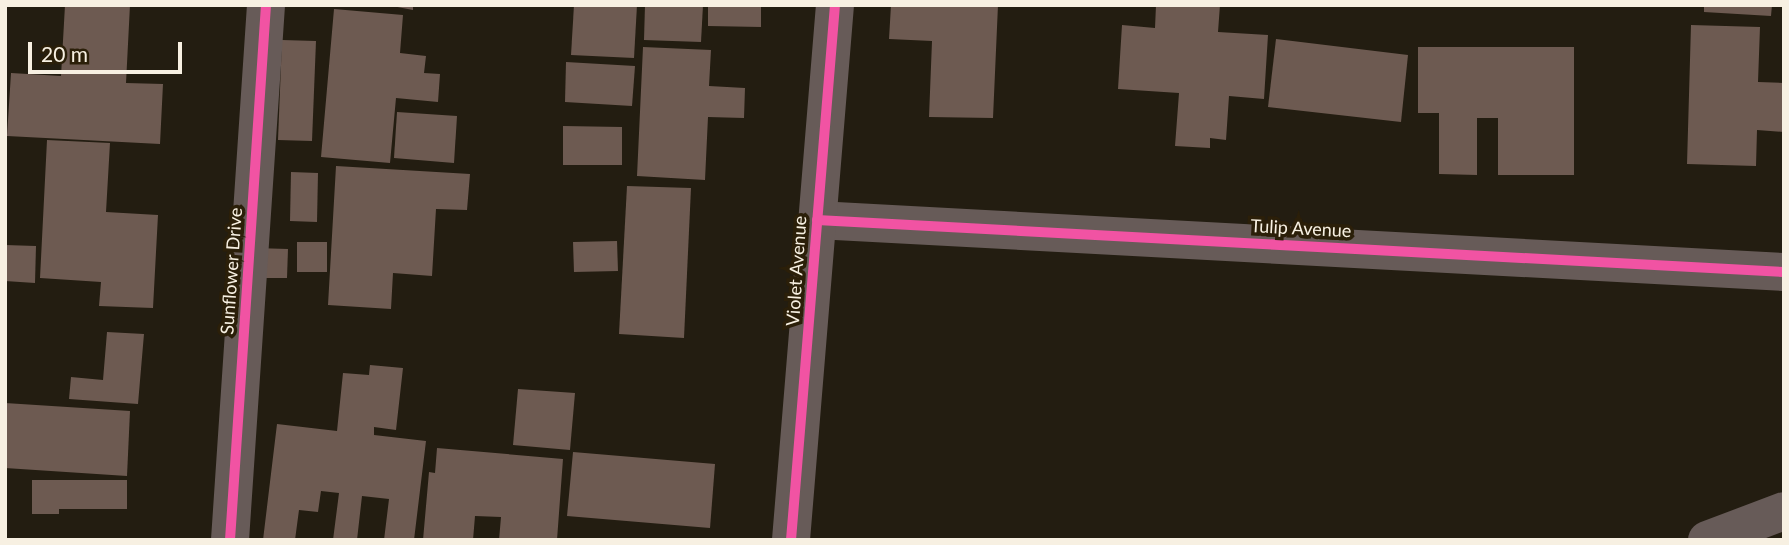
<!DOCTYPE html>
<html>
<head>
<meta charset="utf-8">
<style>
  body { margin:0 }
  #map { position:relative; width:1789px; height:545px; overflow:hidden; background:#231d11; font-family:Lato,sans-serif }
  div>[style] { position:absolute }
  [style*='--x'] { left:calc(var(--x)*1px); top:calc(var(--y)*1px); width:calc(var(--w)*1px); rotate:calc(var(--a)*1deg) }
  .building>* { inset:0; background:#6d5a51 }
  .minor>* { height:38px; margin:-19px; padding:0 19px; transform-origin:19px; border-radius:19px; background:#675b58 }
  .tertiary>* { height:38px; margin:-19px; padding:0 19px; transform-origin:19px; border-radius:19px; background:#675b58 }
  .cycleway>* { height:10px; margin:-5px; padding:0 5px; transform-origin:5px; border-radius:5px; background:#f153a3 }
  span { translate:-50% -50%; white-space:nowrap; text-align:center; line-height:1.15; -webkit-text-stroke:7px #2b1f09; paint-order:stroke }
  .street-label { font-size:18px; color:#f7f0e2 }
  .frame { position:absolute; inset:0; border:7px solid #f7f0e2; pointer-events:none }
  .scale { position:absolute; left:28px; top:42px; width:154px; height:32px; box-sizing:border-box; border:4px solid #f7f0e2; border-top:0; padding-left:9px; font-size:21px; line-height:24px; white-space:nowrap; color:#f7f0e2; -webkit-text-stroke:5px #2b1f09; paint-order:stroke }
</style>
</head>
<body>
<div id="map">
  <div class="building">
    <div style="clip-path:polygon(65px 5px,130px 5px,126px 83px,163px 84px,160px 144px,7px 136px,11px 73px,61px 76px)"></div>
    <div style="clip-path:polygon(387px 5px,413px 5px,413px 10px)"></div>
    <div style="clip-path:polygon(574px 5px,637px 5px,634px 58px,571px 55px)"></div>
    <div style="clip-path:polygon(645px 5px,703px 5px,701px 42px,644px 40px)"></div>
    <div style="clip-path:polygon(708px 5px,761px 5px,761px 27px,708px 26px)"></div>
    <div style="clip-path:polygon(891px 5px,998px 5px,993px 118px,929px 117px,932px 41px,889px 39px)"></div>
    <div style="clip-path:polygon(1156px 5px,1220px 5px,1218px 32px,1268px 35px,1264px 99px,1229px 96px,1226px 140px,1210px 138px,1210px 148px,1175px 146px,1179px 93px,1118px 89px,1122px 25px,1155px 28px)"></div>
    <div style="clip-path:polygon(1704px 5px,1772px 5px,1771px 16px,1704px 12px)"></div>
    <div style="clip-path:polygon(334px 9px,403px 15px,400px 53px,426px 56px,424px 73px,440px 74px,438px 102px,396px 98px,390px 163px,321px 157px)"></div>
    <div style="clip-path:polygon(1691px 25px,1760px 27px,1758px 82px,1784px 83px,1784px 132px,1757px 130px,1756px 166px,1687px 164px)"></div>
    <div style="clip-path:polygon(1276px 39px,1408px 55px,1401px 122px,1268px 107px)"></div>
    <div style="clip-path:polygon(282px 40px,316px 41px,312px 141px,278px 140px)"></div>
    <div style="clip-path:polygon(643px 47px,711px 50px,709px 86px,745px 88px,744px 118px,708px 117px,705px 180px,637px 176px)"></div>
    <div style="clip-path:polygon(1418px 47px,1574px 47px,1574px 175px,1498px 175px,1498px 118px,1477px 118px,1477px 175px,1439px 174px,1439px 113px,1418px 113px)"></div>
    <div style="clip-path:polygon(566px 62px,635px 66px,632px 106px,565px 102px)"></div>
    <div style="clip-path:polygon(397px 112px,457px 116px,454px 163px,394px 158px)"></div>
    <div style="clip-path:polygon(563px 126px,622px 127px,622px 165px,563px 165px)"></div>
    <div style="clip-path:polygon(47px 140px,110px 143px,106px 212px,158px 215px,153px 308px,99px 306px,101px 282px,40px 278px)"></div>
    <div style="clip-path:polygon(336px 166px,470px 174px,467px 210px,436px 209px,432px 276px,393px 273px,391px 309px,328px 305px)"></div>
    <div style="clip-path:polygon(291px 172px,318px 173px,317px 222px,290px 221px)"></div>
    <div style="clip-path:polygon(627px 186px,691px 188px,684px 338px,619px 334px)"></div>
    <div style="clip-path:polygon(617px 241px,618px 271px,574px 272px,573px 242px)"></div>
    <div style="clip-path:polygon(297px 242px,327px 242px,327px 272px,297px 272px)"></div>
    <div style="clip-path:polygon(5px 245px,36px 246px,35px 283px,5px 281px)"></div>
    <div style="clip-path:polygon(255px 248px,288px 249px,287px 278px,254px 278px)"></div>
    <div style="clip-path:polygon(107px 332px,144px 334px,138px 404px,69px 399px,71px 377px,103px 380px)"></div>
    <div style="clip-path:polygon(370px 365px,403px 368px,396px 430px,374px 427px,374px 435px,426px 441px,414px 540px,384px 540px,389px 499px,362px 496px,357px 540px,333px 540px,339px 493px,321px 491px,318px 512px,299px 510px,295px 540px,263px 540px,277px 424px,337px 431px,343px 373px,369px 375px)"></div>
    <div style="clip-path:polygon(518px 389px,575px 393px,570px 450px,513px 445px)"></div>
    <div style="clip-path:polygon(5px 403px,130px 411px,127px 476px,5px 468px)"></div>
    <div style="clip-path:polygon(437px 448px,563px 459px,557px 540px,499px 540px,501px 517px,475px 516px,473px 540px,423px 540px,429px 472px,435px 473px)"></div>
    <div style="clip-path:polygon(573px 452px,715px 464px,710px 528px,567px 516px)"></div>
    <div style="clip-path:polygon(32px 480px,127px 480px,127px 509px,59px 509px,59px 514px,32px 514px)"></div>
  </div>
  <div class="minor">
    <div style="--x:817;--y:220;--w:968;--a:3.08"></div>
    <div style="--x:230;--y:540;--w:536;--a:-86.15"></div>
    <div style="--x:791;--y:540;--w:537;--a:-85.3"></div>
  </div>
  <div class="tertiary">
    <div style="--x:1707;--y:540;--w:82;--a:-20.6"></div>
  </div>
  <div class="cycleway">
    <div style="--x:817;--y:220;--w:968;--a:3.08"></div>
    <div style="--x:230;--y:540;--w:536;--a:-86.15"></div>
    <div style="--x:791;--y:540;--w:537;--a:-85.3"></div>
  </div>
  <div class="street-label">
    <span style="left:1301px;top:228px;rotate:3deg">Tulip Avenue</span>
    <span style="left:231px;top:271px;rotate:-86deg">Sunflower Drive</span>
    <span style="left:796px;top:271px;rotate:-86deg">Violet Avenue</span>
  </div>
  <div class="frame"></div>
  <div class="scale">20 m</div>
</div>
</body>
</html>
